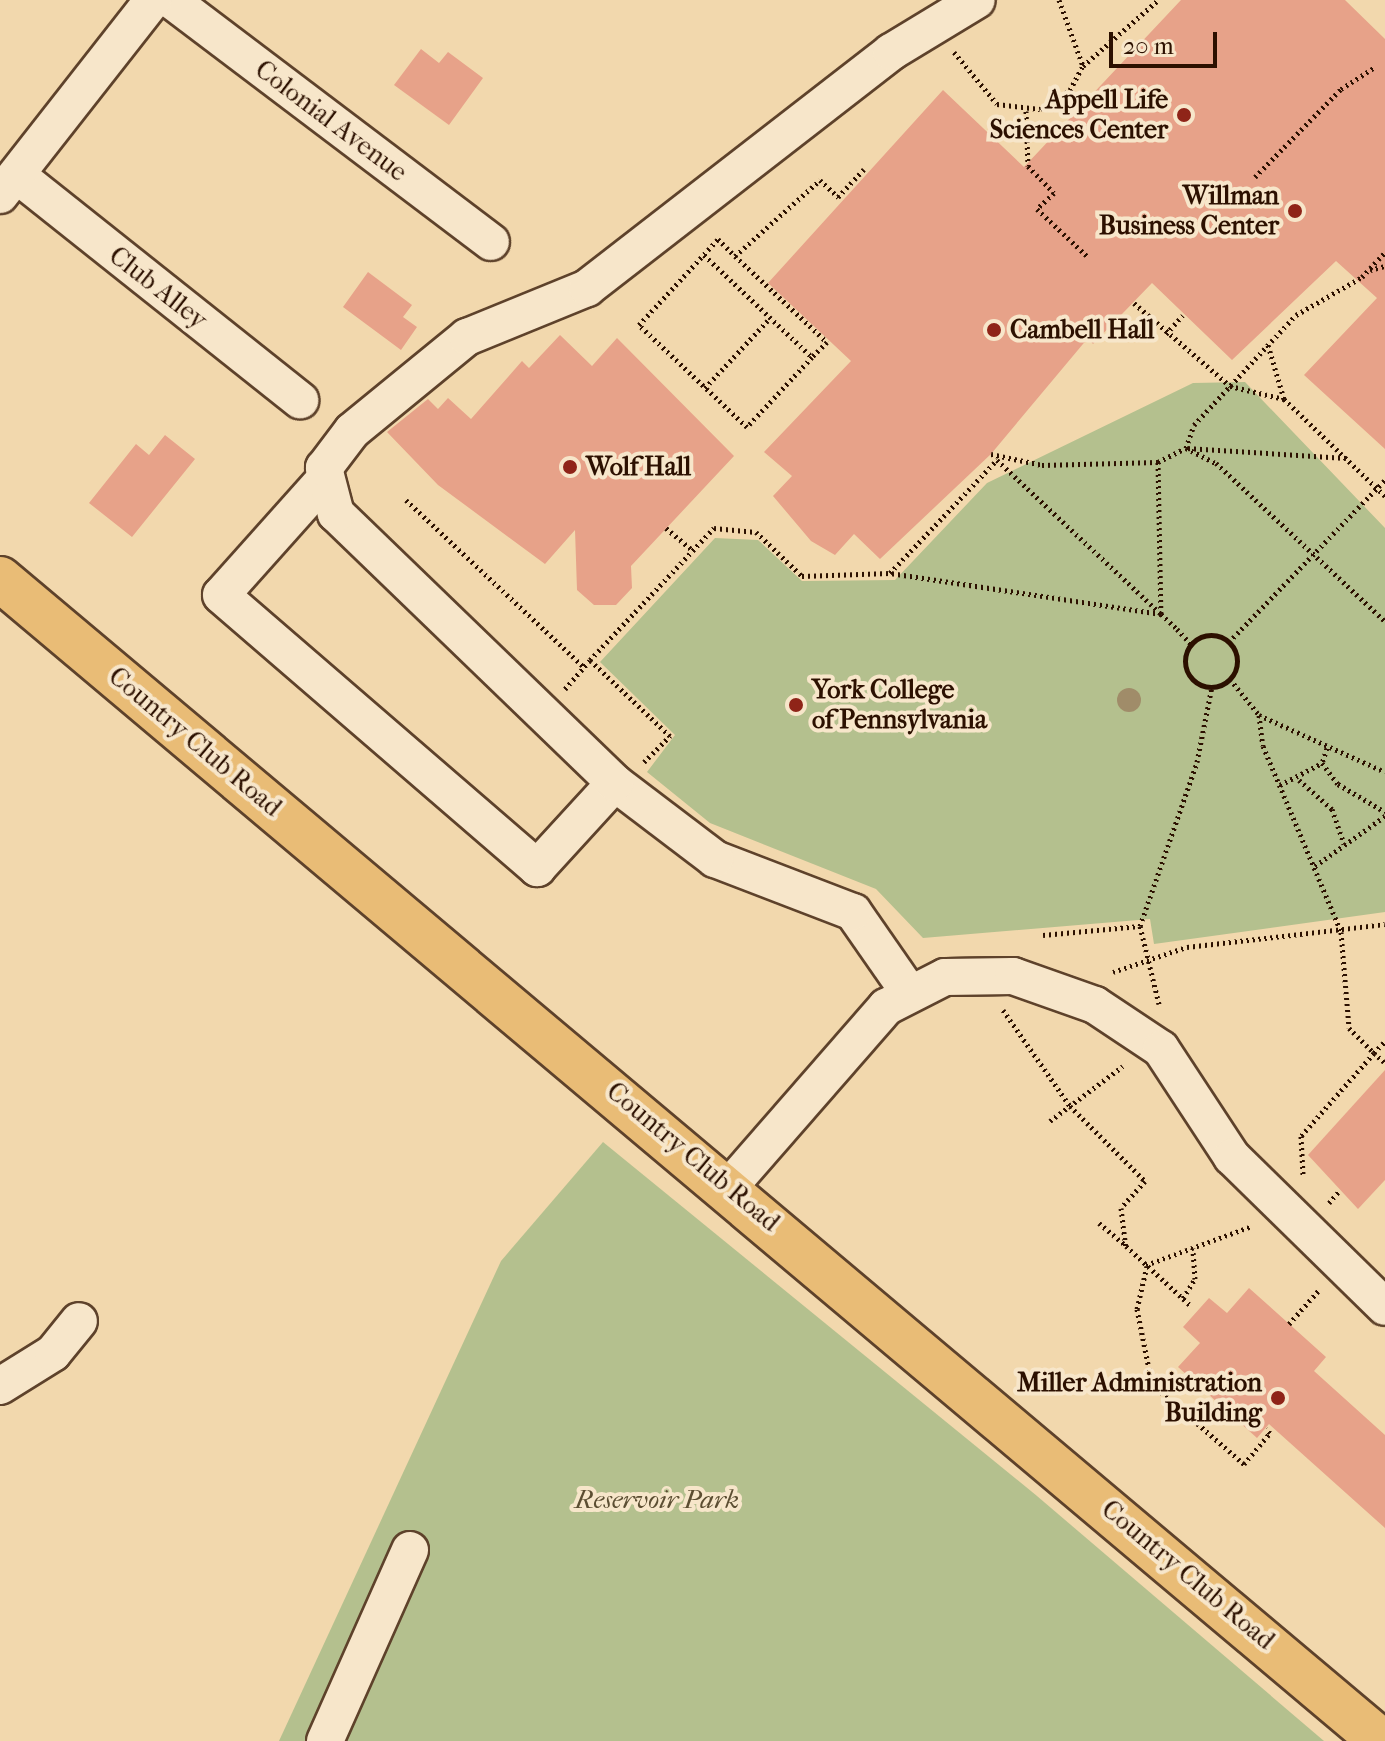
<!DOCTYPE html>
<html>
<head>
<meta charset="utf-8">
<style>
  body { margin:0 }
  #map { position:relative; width:1385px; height:1741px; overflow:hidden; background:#f2d8ad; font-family:"IM FELL French Canon",serif }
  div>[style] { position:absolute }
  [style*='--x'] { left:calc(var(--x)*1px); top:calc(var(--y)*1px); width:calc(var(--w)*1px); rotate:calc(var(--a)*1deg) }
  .green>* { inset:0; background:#b4c08e }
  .building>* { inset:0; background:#e7a289 }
  .path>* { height:5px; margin-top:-2.5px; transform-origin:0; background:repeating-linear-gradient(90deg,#2c1000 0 2px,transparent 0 6px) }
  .path>.ring { margin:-2.5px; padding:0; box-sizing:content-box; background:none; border:5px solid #2c1000; border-radius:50% }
  .roads { filter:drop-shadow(2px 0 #5e422b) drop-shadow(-2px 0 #5e422b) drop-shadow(0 2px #5e422b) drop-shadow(0 -2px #5e422b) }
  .minor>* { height:36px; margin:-18px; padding:0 18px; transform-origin:18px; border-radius:18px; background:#f7e6ca }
  .major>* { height:44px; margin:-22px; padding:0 22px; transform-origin:22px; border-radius:22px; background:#e9bc76 }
  .trees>* { width:24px; height:24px; margin:-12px; border-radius:50%; background:#a08c69 }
  .dots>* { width:22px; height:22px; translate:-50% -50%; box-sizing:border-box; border:4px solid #f7e6ca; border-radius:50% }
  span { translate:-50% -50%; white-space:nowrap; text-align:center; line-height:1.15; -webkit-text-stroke:8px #f7e6ca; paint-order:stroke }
  .poi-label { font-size:26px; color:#2c1000; font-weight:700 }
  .right { translate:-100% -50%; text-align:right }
  .left { translate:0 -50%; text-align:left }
  .street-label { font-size:26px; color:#2c1000 }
  .park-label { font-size:26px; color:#5c4e32; font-style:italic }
  .scale { position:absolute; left:1109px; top:32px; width:108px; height:36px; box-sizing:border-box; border:4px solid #2c1000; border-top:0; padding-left:10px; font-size:24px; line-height:28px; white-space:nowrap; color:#2c1000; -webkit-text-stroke:6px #f7e6ca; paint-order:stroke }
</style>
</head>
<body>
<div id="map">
  <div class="green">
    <div style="clip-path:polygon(1245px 382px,1385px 528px,1385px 912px,1154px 944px,1150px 919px,923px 938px,876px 889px,710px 823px,647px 772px,675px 735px,600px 662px,715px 538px,758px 540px,802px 581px,895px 580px,987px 483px,1193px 383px)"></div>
    <div style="clip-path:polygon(603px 1142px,1037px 1496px,1324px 1741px,279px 1741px,501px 1261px)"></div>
  </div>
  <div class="building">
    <div style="clip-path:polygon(1181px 0,1345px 0,1385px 39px,1385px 449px,1304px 375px,1377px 298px,1336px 261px,1232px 360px,1152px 283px,1093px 344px,1088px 338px,991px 454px,880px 559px,854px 534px,835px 555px,811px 541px,773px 496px,792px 476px,764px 452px,851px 361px,768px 283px,943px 90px,1024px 167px)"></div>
    <div style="clip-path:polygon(421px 49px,439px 63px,448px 52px,483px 78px,449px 125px,394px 85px)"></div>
    <div style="clip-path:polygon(368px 272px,412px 305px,403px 317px,417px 327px,401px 350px,343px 307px)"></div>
    <div style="clip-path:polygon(560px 335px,592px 366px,617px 338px,734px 456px,631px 566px,632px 588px,616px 605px,594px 605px,577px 590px,575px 530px,545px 564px,438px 485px,387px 432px,428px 399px,438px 409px,448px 398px,471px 419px,522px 361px,529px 368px)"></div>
    <div style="clip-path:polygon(165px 435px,195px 459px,132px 537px,89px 503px,136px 444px,149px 455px)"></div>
    <div style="clip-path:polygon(1385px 1070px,1385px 1180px,1358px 1209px,1308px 1155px)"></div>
    <div style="clip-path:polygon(1249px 1288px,1326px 1357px,1314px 1371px,1385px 1435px,1385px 1528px,1269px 1424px,1257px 1438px,1178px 1367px,1200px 1343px,1183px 1327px,1209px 1298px,1227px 1313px)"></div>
  </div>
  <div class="path">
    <div style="--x:1059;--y:0;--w:70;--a:70"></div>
    <div style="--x:954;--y:52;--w:67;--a:50.4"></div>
    <div style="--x:997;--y:104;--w:43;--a:6.6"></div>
    <div style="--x:1040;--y:109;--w:36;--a:-32"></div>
    <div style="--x:1070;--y:90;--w:27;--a:-62"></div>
    <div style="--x:1083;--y:66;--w:100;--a:-41.3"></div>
    <div style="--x:1026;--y:111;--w:55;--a:87.9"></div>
    <div style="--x:1028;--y:166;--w:37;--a:46"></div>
    <div style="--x:1054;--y:193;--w:23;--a:137"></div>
    <div style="--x:1037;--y:209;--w:69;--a:43.2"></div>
    <div style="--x:1255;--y:177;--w:123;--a:-45.7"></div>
    <div style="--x:1341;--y:89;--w:40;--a:-32.9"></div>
    <div style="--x:718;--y:239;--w:24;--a:45"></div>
    <div style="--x:735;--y:256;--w:114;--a:-41.8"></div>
    <div style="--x:820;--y:180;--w:25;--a:43"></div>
    <div style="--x:838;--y:197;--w:38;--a:-47"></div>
    <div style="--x:704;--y:255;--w:149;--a:43.4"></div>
    <div style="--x:812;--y:357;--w:96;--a:132.9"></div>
    <div style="--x:747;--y:427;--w:149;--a:-136.6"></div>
    <div style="--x:639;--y:325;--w:117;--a:-47.4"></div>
    <div style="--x:735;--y:256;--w:126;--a:43.1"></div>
    <div style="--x:827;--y:342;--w:21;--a:135"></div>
    <div style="--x:1370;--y:270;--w:16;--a:-15"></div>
    <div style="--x:1134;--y:303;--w:127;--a:40.8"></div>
    <div style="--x:1230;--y:386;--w:56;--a:13.5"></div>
    <div style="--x:1284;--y:399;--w:140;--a:43.8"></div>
    <div style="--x:1166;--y:334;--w:25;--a:-48"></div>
    <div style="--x:1268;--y:345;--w:56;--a:73.5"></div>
    <div style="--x:705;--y:388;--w:96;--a:-47.1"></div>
    <div style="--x:991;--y:454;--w:52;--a:12.2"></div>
    <div style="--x:1042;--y:465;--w:116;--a:-1.5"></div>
    <div style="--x:1158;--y:462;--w:31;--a:-27"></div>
    <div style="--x:1186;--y:448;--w:34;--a:27"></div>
    <div style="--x:1216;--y:463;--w:231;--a:43.1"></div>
    <div style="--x:1346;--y:458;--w:160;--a:-176.4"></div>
    <div style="--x:1186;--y:448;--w:24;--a:-71"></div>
    <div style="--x:1194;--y:425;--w:150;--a:-47.2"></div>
    <div style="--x:1296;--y:315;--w:76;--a:-29.9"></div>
    <div style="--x:1362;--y:277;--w:34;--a:-47"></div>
    <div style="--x:1158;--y:462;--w:152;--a:88.9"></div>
    <div style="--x:1161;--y:614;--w:274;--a:-171.4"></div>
    <div style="--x:890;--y:573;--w:156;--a:-46.6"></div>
    <div style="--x:997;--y:460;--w:225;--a:43.2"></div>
    <div style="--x:1161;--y:614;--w:22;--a:43"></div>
    <div style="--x:1177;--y:629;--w:21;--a:47"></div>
    <div style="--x:406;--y:500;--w:244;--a:43.2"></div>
    <div style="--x:666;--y:528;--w:35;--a:40"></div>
    <div class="ring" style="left:1185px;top:635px;width:47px;height:47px"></div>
    <div style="--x:1229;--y:642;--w:225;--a:-46.1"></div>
    <div style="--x:1230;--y:679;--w:46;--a:51.1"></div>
    <div style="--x:1259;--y:715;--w:31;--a:83"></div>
    <div style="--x:1263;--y:746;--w:202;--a:67.2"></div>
    <div style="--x:1341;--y:932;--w:96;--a:85.2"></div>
    <div style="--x:1349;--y:1028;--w:35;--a:45"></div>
    <div style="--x:1374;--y:1053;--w:111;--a:131.3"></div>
    <div style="--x:1301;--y:1136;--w:39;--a:87"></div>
    <div style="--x:565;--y:689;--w:38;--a:-49"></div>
    <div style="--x:1259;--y:715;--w:138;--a:24.3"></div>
    <div style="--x:1327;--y:748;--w:16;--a:108"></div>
    <div style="--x:1322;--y:763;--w:26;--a:53"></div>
    <div style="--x:1338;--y:784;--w:55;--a:30.8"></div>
    <div style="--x:644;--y:762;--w:37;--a:-45"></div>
    <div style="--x:670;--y:736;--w:110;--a:-136.5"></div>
    <div style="--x:590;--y:660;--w:181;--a:-46.8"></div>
    <div style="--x:714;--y:528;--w:42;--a:5.4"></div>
    <div style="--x:756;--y:532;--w:64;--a:43.7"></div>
    <div style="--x:802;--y:576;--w:88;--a:-2"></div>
    <div style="--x:1299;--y:780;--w:44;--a:41.3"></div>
    <div style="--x:1332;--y:809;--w:37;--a:71"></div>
    <div style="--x:1280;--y:785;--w:47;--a:-27.6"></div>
    <div style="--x:1315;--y:866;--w:86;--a:-35.5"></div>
    <div style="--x:1043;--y:935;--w:97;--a:-5.3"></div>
    <div style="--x:1113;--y:972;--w:78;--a:-18.7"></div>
    <div style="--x:1187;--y:947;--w:199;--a:-6.6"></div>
    <div style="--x:1159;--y:1004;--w:80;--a:-103.7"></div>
    <div style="--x:1140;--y:926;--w:174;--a:-70.8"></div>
    <div style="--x:1197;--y:762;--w:77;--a:-78.8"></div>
    <div style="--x:1003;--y:1010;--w:117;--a:55.1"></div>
    <div style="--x:1070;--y:1106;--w:106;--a:45"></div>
    <div style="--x:1145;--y:1181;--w:36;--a:132"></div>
    <div style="--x:1121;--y:1208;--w:38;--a:83"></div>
    <div style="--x:1126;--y:1246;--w:88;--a:42.7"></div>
    <div style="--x:1384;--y:1062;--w:13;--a:-138"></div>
    <div style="--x:1374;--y:1053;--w:16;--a:-47"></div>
    <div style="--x:1050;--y:1121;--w:91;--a:-37"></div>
    <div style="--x:1329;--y:1203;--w:16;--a:-50"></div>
    <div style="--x:1099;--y:1223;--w:34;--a:40"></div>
    <div style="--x:1146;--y:1265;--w:113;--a:-20.2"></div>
    <div style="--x:1147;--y:1266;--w:44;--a:103.1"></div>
    <div style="--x:1137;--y:1309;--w:76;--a:78.7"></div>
    <div style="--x:1152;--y:1384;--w:122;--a:41"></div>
    <div style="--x:1244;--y:1464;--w:40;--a:-50"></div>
    <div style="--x:1270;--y:1433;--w:6;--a:-129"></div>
    <div style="--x:1183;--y:1298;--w:22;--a:-58"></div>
    <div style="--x:1195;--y:1279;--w:31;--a:-94"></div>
    <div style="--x:1289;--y:1324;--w:45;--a:-48.6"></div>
  </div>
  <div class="roads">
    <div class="minor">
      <div style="--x:171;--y:0;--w:401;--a:37.1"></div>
      <div style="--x:17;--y:175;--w:362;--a:38.5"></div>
      <div style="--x:0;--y:195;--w:248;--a:-51.9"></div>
      <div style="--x:324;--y:480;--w:154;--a:131.8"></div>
      <div style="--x:221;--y:595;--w:418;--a:40.8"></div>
      <div style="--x:537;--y:868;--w:115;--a:-47.5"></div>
      <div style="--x:908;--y:991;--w:96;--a:-124.8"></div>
      <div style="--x:853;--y:912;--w:148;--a:-159"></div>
      <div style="--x:715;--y:859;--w:126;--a:-142.8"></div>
      <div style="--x:615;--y:783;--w:388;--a:-136"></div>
      <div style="--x:336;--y:514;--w:48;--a:-104.6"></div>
      <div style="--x:324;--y:468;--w:46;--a:-52.9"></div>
      <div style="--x:352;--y:431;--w:149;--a:-39.3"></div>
      <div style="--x:467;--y:337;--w:130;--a:-22.2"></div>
      <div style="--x:587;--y:288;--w:385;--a:-37.8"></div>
      <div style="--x:891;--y:52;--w:100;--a:-31.2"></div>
      <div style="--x:729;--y:1187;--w:239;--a:-48.9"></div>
      <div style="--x:886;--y:1007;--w:66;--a:-27"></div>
      <div style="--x:945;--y:977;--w:68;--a:-0.8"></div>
      <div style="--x:1013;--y:976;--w:87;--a:19.5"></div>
      <div style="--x:1095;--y:1005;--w:79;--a:33.7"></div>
      <div style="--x:1161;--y:1049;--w:129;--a:56.7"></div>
      <div style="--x:1232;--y:1157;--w:214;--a:44.4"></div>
      <div style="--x:0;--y:1386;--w:62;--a:-31.9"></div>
      <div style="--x:53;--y:1353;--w:41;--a:-50.9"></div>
      <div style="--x:325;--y:1741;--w:209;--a:-66"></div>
    </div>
    <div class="major">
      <div style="--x:0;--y:579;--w:1805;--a:40.08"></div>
    </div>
  </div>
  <div class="trees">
    <div style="left:1129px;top:700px"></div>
  </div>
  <div class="dots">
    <div style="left:1184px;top:115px;background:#8f2418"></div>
    <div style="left:1295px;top:211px;background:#8f2418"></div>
    <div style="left:994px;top:330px;background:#8f2418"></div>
    <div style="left:570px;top:467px;background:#8f2418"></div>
    <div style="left:796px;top:705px;background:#8f2418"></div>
    <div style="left:1278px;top:1398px;background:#8f2418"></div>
  </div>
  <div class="poi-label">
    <span class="right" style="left:1168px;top:115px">Appell Life<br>Sciences Center</span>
    <span class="right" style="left:1279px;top:211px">Willman<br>Business Center</span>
    <span class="left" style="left:1010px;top:330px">Cambell Hall</span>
    <span class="left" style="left:586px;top:467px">Wolf Hall</span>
    <span class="left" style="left:812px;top:705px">York College<br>of Pennsylvania</span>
    <span class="right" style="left:1262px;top:1398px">Miller Administration<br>Building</span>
  </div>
  <div class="street-label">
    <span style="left:331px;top:121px;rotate:37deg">Colonial Avenue</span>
    <span style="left:158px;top:288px;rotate:38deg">Club Alley</span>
    <span style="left:195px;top:742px;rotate:40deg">Country Club Road</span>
    <span style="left:693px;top:1157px;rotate:40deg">Country Club Road</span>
    <span style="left:1188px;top:1575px;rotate:40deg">Country Club Road</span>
  </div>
  <div class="park-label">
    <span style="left:657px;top:1500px">Reservoir Park</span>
  </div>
  <div class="scale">20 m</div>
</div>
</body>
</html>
